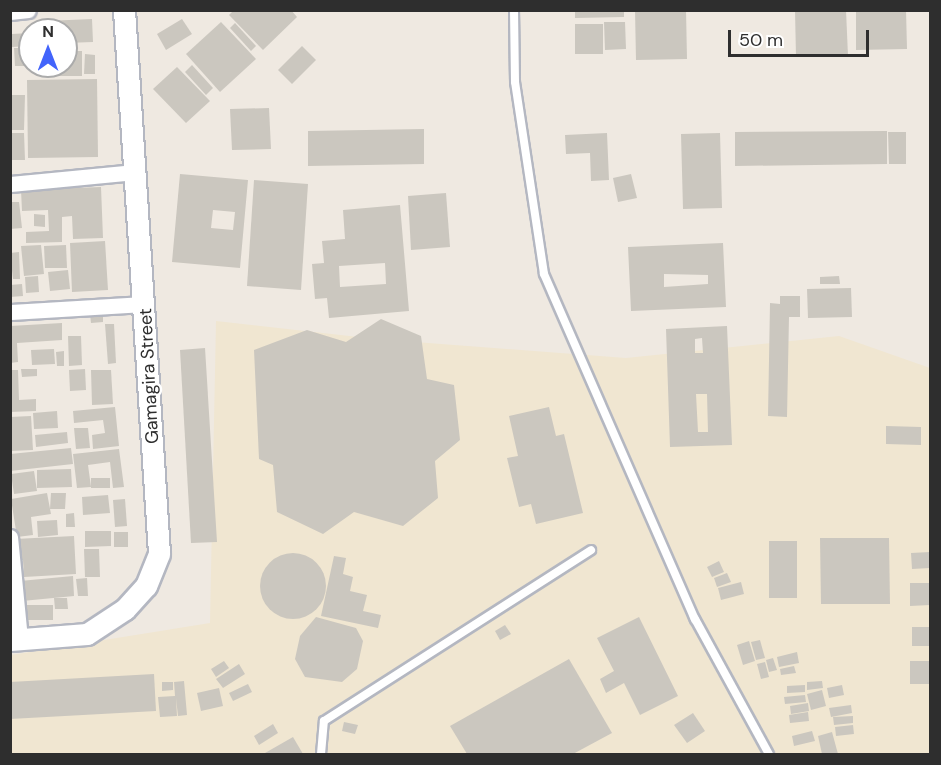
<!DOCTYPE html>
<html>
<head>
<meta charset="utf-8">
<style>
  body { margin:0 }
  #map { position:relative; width:941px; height:765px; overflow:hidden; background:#efe9e1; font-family:"DM Sans",sans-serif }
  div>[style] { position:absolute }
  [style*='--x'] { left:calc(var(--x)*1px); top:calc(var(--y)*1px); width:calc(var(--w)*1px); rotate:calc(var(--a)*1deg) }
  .education>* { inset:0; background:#f0e6d1 }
  .building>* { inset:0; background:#cbc7bf }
  .round { border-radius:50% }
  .roads { filter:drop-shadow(2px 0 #b4b7c1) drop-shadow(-2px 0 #b4b7c1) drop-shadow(0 2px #b4b7c1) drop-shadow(0 -2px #b4b7c1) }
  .lane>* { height:8px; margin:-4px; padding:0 4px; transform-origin:4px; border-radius:4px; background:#fff }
  .street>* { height:15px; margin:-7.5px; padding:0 7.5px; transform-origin:7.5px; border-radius:7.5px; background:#fff }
  .secondary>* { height:21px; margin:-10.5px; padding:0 10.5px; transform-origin:10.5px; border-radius:10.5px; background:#fff }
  span { translate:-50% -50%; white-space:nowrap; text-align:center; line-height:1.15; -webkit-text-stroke:5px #fff; paint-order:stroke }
  .street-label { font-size:18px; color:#2e2e2e }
  .frame { position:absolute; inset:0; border:12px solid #2e2e2e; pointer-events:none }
  .north { position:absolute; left:18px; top:18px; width:60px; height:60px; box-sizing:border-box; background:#fff; border:2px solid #ababab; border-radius:50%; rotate:0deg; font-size:16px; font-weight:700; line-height:24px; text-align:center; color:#2e2e2e }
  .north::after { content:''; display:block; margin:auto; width:21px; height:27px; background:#4264fb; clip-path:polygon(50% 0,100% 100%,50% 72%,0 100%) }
  .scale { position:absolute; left:728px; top:30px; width:141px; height:27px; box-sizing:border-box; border:3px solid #2e2e2e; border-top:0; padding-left:8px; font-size:18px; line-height:21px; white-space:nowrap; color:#2e2e2e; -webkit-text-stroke:4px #fff; paint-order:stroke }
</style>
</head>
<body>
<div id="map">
  <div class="education">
    <div style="clip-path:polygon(216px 321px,376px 339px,626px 358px,839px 336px,930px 368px,930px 754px,11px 754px,11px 655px,210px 623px)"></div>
  </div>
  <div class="building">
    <div style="clip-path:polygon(234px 10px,291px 10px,297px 17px,263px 50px,229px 15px)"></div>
    <div style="clip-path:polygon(575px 10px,624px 10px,624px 17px,575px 18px)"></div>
    <div style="clip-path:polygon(635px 10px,686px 10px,687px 59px,636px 60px)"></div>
    <div style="clip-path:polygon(795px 10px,846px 10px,848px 56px,796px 57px)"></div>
    <div style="clip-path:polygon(856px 10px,906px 10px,907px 49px,856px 50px)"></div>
    <div style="clip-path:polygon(92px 19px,93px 42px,66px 43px,66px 30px,47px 30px,46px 21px)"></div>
    <div style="clip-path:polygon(182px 19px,192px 34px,166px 50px,157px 34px)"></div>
    <div style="clip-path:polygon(221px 22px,256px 59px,220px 92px,186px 54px)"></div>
    <div style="clip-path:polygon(604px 22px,625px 22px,626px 49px,605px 50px)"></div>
    <div style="clip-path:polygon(235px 23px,256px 46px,251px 51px,230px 28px)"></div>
    <div style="clip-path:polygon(575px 24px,603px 24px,603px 54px,575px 54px)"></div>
    <div style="clip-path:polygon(30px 33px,30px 46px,12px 47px,12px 34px)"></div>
    <div style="clip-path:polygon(302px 46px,316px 60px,292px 84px,278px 70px)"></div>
    <div style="clip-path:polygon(14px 48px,30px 48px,30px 66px,15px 66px)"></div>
    <div style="clip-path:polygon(66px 51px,82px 51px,82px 76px,50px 76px,51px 66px,66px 66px)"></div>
    <div style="clip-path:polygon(85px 54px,95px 55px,95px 74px,84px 74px)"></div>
    <div style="clip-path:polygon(192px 65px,213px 88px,206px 95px,185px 72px)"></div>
    <div style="clip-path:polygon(177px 67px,210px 101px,186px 123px,153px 89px)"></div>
    <div style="clip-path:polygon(97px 79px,98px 157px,28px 158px,27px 80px)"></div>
    <div style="clip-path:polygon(12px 95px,25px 95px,24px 130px,12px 130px)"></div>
    <div style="clip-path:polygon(269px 108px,271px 149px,232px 150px,230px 109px)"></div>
    <div style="clip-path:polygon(424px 129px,424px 164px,308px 166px,308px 131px)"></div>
    <div style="clip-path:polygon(887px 131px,887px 164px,735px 166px,735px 132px)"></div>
    <div style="clip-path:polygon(888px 132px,906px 132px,906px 164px,889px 164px)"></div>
    <div style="clip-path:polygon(10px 133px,24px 133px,25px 160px,10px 160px)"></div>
    <div style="clip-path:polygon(607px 133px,609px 180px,591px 181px,590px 153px,566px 154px,565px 135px)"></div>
    <div style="clip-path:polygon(720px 133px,722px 208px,683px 209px,681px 134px)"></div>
    <div style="clip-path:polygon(evenodd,180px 174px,248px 180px,240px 268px,172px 262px,180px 174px,213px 210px,235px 212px,233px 230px,211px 228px,213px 210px)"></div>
    <div style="clip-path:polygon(631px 174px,637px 198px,618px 202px,613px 178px)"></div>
    <div style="clip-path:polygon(254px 180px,308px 184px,301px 290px,247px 286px)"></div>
    <div style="clip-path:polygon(101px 187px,103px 238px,73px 239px,72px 216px,62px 217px,62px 242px,26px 243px,26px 232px,49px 231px,48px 210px,22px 211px,21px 190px)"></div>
    <div style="clip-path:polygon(446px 193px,450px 247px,411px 250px,408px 196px)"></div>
    <div style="clip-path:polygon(10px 202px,19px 202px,22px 228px,10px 229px)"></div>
    <div style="clip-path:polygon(evenodd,400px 205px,409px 311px,329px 318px,327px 298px,315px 299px,312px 264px,324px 263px,322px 241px,345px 239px,343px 210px,400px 205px,385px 263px,386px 284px,340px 287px,339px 266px,385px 263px)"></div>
    <div style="clip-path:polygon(34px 214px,45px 215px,45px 227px,34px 226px)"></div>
    <div style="clip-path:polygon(105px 241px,108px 290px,72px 292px,70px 243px)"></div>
    <div style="clip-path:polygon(evenodd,723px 243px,726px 307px,631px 311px,628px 247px,723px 243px,664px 274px,708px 275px,708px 284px,664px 287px,664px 274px)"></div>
    <div style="clip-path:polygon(41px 245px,44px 274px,24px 276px,21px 246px)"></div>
    <div style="clip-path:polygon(66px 245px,67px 268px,45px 268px,44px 246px)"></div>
    <div style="clip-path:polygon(19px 252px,20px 279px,13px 279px,10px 253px)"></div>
    <div style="clip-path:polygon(68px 270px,70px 289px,50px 291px,48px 272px)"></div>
    <div style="clip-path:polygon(38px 276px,39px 292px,26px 293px,25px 277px)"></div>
    <div style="clip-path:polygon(839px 276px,840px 284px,820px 284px,820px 277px)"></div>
    <div style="clip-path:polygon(22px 284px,23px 296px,10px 297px,10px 285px)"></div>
    <div style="clip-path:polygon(851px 288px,852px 317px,808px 318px,807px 289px)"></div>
    <div style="clip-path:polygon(780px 296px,800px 296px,800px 317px,789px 317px,787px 417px,768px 416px,770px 303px,780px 304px)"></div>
    <div style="clip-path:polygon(103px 313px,103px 322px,91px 323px,90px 314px)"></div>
    <div style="clip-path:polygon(381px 319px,421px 336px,427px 379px,454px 385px,460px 440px,435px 461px,438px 498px,403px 526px,354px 512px,323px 534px,277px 512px,273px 465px,259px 459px,254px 350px,307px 330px,346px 342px)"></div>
    <div style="clip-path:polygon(62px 323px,62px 340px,17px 343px,18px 362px,10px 363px,10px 326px)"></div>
    <div style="clip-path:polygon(105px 324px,114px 324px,116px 363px,108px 364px)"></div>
    <div style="clip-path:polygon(evenodd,727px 326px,732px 445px,670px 447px,666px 329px,727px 326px,702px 338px,703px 353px,695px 353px,695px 339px,702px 338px,727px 326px,696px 394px,707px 394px,708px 432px,698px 432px,696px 394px)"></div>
    <div style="clip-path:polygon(68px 336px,81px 336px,82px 365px,69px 366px)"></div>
    <div style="clip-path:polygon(205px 348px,217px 542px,191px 543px,180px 350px)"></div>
    <div style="clip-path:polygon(54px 349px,55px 364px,32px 365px,31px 350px)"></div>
    <div style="clip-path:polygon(64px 351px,64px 366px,57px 366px,56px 352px)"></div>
    <div style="clip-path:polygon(21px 369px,37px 369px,37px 376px,22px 377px)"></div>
    <div style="clip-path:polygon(85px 369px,86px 390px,70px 391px,69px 370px)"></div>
    <div style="clip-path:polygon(10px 370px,18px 370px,19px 400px,36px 399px,36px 411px,10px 412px)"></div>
    <div style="clip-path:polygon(91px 370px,111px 370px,113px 404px,92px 405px)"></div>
    <div style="clip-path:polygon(115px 407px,119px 446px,93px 449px,92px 435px,105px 433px,103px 420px,74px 423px,73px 411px)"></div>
    <div style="clip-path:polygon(549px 407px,556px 436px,564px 434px,583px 513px,536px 524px,531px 504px,519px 507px,507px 458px,518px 456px,509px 416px)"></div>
    <div style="clip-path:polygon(57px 411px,58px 428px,34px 429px,33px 413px)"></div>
    <div style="clip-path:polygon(31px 416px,33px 450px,10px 451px,10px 417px)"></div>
    <div style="clip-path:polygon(886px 426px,921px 427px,921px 445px,886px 444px)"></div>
    <div style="clip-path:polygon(74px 428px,88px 428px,90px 448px,76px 449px)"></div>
    <div style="clip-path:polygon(67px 432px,68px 443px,36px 447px,35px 435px)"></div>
    <div style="clip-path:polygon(71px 448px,73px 464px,10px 471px,10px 454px)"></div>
    <div style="clip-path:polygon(119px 449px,124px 487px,113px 488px,110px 462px,88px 465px,91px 487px,77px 488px,73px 454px)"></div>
    <div style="clip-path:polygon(71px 469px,72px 487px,37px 488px,37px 470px)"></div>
    <div style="clip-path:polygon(34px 471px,37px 491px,14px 494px,11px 474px)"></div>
    <div style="clip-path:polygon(91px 478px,110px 478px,110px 488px,91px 488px)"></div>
    <div style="clip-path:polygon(47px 493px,51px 514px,31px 517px,33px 535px,17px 537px,11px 499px)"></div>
    <div style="clip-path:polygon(51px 493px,66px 493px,65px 509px,50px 509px)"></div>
    <div style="clip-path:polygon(108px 495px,110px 513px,83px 515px,82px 497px)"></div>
    <div style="clip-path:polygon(125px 499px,127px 526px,115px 527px,113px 500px)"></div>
    <div style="clip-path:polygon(74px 513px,75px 527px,66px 527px,66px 514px)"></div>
    <div style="clip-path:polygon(57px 520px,58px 535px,38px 537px,37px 521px)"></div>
    <div style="clip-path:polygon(85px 531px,111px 531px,111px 546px,85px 547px)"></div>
    <div style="clip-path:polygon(114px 532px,128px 532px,128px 547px,114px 547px)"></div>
    <div style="clip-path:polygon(74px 536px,76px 574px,24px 577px,23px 560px,16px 560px,15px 539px)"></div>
    <div style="clip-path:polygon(820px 538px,889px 538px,890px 604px,821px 604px)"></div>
    <div style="clip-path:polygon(769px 541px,797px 541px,797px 598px,769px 598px)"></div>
    <div style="clip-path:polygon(84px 549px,99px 549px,100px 577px,85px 577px)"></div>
    <div style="clip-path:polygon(930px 552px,930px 568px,912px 569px,911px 553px)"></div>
    <div class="round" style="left:260px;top:553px;width:66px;height:66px"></div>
    <div style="clip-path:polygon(334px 556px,346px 558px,343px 574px,353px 577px,350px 591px,367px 595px,363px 611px,381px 615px,378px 628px,321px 616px)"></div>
    <div style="clip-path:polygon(719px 561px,724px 572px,712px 577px,707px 567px)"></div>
    <div style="clip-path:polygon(727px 573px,731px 582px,717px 587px,714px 578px)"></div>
    <div style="clip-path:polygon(73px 576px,74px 596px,22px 601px,20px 581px)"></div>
    <div style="clip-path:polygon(87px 578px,88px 596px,78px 596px,76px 579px)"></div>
    <div style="clip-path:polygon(741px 582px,744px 594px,721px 600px,718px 588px)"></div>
    <div style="clip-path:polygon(910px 583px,930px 583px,930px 605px,910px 606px)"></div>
    <div style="clip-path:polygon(54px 598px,67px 598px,68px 609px,55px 609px)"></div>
    <div style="clip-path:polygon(26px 605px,53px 605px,53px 620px,26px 620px)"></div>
    <div style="clip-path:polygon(316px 617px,356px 628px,363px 641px,357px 669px,342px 682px,305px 677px,295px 659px,300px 636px)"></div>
    <div style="clip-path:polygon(639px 617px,678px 696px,640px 715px,624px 683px,606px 693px,600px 679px,614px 671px,597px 638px)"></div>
    <div style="clip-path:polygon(505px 625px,511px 634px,500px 640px,495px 631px)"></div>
    <div style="clip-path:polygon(912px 627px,930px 627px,930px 646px,912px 646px)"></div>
    <div style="clip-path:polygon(760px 640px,765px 658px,756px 660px,751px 642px)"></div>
    <div style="clip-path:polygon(749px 641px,755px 661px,743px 665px,737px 645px)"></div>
    <div style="clip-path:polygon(797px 652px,799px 663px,779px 667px,777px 657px)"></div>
    <div style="clip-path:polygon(773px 658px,777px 670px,769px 672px,766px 660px)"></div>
    <div style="clip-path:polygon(569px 659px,612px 733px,573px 754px,467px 754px,450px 726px)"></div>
    <div style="clip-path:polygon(224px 661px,229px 668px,216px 677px,211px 669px)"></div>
    <div style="clip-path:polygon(910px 661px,930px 661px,930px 684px,910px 684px)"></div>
    <div style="clip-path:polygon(765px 662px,769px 677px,761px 679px,757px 664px)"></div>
    <div style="clip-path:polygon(239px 664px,245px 674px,223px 688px,216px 679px)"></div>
    <div style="clip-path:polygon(794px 666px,796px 673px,781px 675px,780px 669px)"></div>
    <div style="clip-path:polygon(154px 674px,156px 711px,10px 719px,10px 682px)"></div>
    <div style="clip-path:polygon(184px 681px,187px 715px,178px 716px,176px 698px,177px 716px,160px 717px,158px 697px,175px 696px,174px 682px)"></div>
    <div style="clip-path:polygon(822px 681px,823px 688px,807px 690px,807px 682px)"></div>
    <div style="clip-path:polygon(162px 682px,173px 682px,173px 690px,162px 691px)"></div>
    <div style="clip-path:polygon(248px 684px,252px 692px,233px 701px,229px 693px)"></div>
    <div style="clip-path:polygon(805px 685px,805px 692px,787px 693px,787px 686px)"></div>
    <div style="clip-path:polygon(842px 685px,844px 695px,829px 698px,827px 688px)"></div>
    <div style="clip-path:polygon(219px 688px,223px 706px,201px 711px,197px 693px)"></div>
    <div style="clip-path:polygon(822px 690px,826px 706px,811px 710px,807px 694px)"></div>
    <div style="clip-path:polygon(805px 695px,806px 702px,785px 704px,784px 697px)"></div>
    <div style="clip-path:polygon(808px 703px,809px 711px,791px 714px,790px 706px)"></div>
    <div style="clip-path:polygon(851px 705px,852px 713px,831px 717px,829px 708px)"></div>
    <div style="clip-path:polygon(808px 712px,809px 721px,790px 723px,789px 715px)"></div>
    <div style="clip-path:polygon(693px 713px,705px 731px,687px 743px,674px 725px)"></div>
    <div style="clip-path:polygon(853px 716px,853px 723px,834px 725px,833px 717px)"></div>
    <div style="clip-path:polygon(344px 722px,358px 725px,355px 734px,342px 731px)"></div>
    <div style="clip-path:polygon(273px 724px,278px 733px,259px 745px,254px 736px)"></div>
    <div style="clip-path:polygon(853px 725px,854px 734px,836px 736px,835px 727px)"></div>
    <div style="clip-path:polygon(812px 731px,815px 741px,794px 746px,792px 736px)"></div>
    <div style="clip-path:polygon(832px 732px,838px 754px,822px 754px,818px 736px)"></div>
    <div style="clip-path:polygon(293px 737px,303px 754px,266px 754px,265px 753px)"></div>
  </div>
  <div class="roads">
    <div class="lane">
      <div style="--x:514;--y:10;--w:72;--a:89.2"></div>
      <div style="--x:515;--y:82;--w:194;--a:81.4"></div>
      <div style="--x:544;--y:274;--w:377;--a:66.4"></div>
      <div style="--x:695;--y:619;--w:154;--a:61.3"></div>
      <div style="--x:321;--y:754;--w:33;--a:-85"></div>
      <div style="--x:324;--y:721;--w:317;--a:-32.6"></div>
    </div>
    <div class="street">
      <div style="--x:10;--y:12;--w:18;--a:-6"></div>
      <div style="--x:10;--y:184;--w:126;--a:-5.5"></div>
      <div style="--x:10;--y:312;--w:135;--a:-3.4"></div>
      <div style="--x:10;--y:537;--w:102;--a:84.4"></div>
    </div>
    <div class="secondary">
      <div style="--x:10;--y:640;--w:77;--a:-4.5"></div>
      <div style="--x:87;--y:634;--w:45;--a:-33.3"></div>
      <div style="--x:125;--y:609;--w:31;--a:-48"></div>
      <div style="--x:146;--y:586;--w:35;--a:-68"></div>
      <div style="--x:159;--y:553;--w:544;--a:-93.69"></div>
    </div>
  </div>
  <div class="street-label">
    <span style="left:149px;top:376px;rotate:-93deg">Gamagira Street</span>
  </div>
  <div class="frame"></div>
  <div class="north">N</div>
  <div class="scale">50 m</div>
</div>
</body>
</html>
